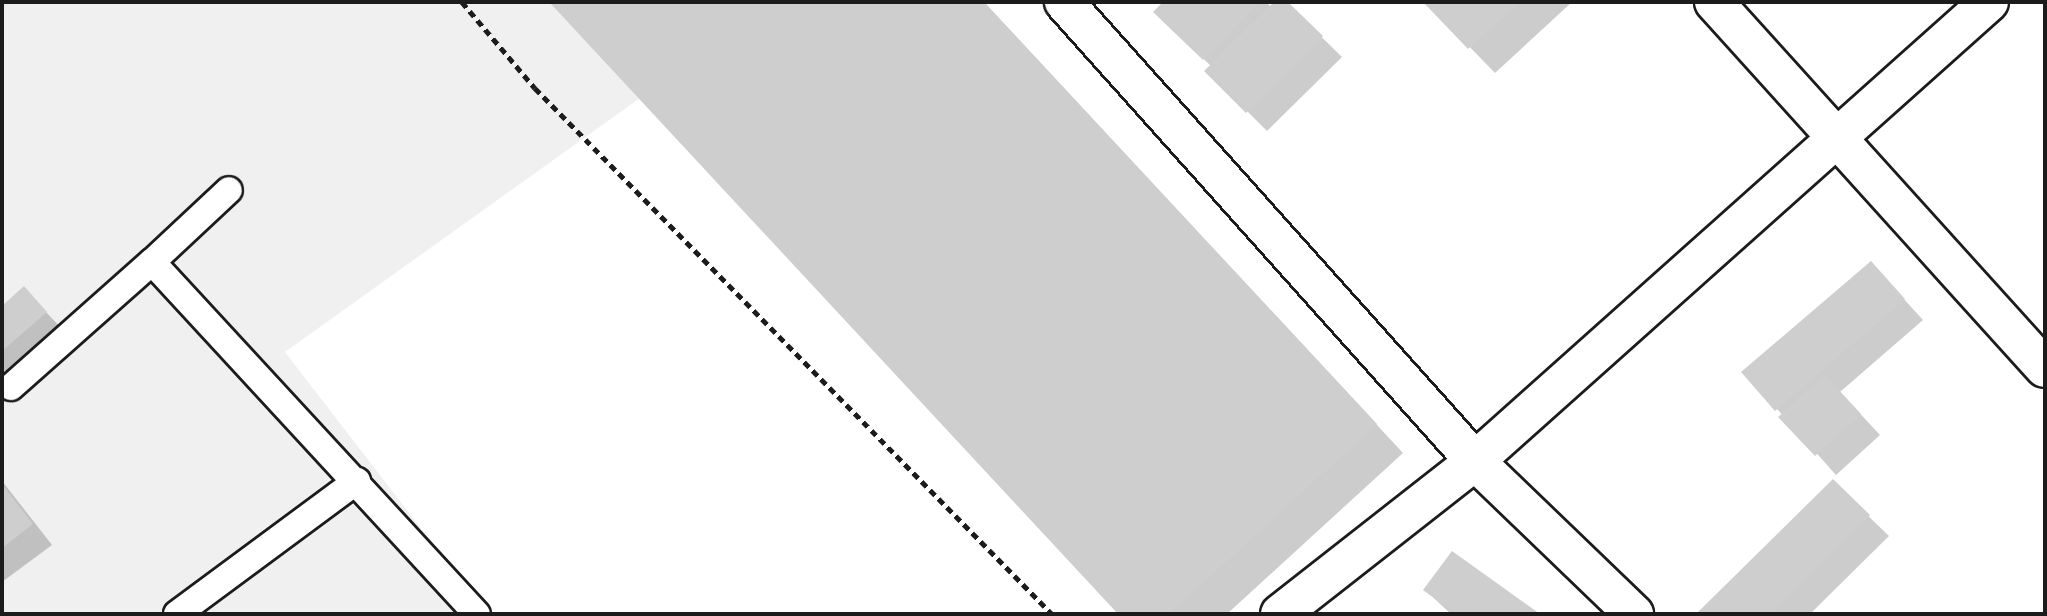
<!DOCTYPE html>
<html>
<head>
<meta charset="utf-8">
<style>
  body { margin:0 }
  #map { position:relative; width:2047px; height:616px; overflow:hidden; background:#fff; font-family:"Comic Neue",sans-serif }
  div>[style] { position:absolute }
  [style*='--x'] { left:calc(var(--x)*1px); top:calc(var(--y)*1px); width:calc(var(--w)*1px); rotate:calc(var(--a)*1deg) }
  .built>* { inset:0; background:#f0f0f0 }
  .shadow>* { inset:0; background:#0003 }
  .building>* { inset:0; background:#cecece }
  .path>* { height:4.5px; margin-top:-2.25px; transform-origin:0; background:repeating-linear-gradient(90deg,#1c1c1c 0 7px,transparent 0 12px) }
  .roads { filter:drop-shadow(2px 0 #1c1c1c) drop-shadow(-2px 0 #1c1c1c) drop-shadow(0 2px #1c1c1c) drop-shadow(0 -2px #1c1c1c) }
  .lane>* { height:26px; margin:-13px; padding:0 13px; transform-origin:13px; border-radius:13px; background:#fff }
  .street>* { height:38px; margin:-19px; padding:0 19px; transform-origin:19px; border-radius:19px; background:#fff }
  span { translate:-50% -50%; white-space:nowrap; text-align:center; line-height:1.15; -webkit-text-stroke:6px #fff; paint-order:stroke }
  .frame { position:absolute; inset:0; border:4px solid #1c1c1c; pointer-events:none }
</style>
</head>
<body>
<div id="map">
  <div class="built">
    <div style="clip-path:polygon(2px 2px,774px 2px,285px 352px,487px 614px,2px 614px)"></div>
  </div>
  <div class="shadow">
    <div style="clip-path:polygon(556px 2px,984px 2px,1403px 453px,1227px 614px,1121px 614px,553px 4px)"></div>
    <div style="clip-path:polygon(1165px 2px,1266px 2px,1271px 7px,1276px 2px,1286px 2px,1342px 57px,1267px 131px,1207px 71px,1211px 66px,1155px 12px)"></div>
    <div style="clip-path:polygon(1426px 2px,1572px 2px,1495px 73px)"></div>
    <div style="clip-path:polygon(1871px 263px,1923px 320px,1840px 392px,1880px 435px,1836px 475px,1744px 372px)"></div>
    <div style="clip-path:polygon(24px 289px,65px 332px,2px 388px,2px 308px)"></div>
    <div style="clip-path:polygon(2px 481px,52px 545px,2px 582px)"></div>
    <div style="clip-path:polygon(1833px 482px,1889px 536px,1810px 614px,1699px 614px)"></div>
    <div style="clip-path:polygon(1452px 553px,1537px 614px,1451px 614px,1425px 590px)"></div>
  </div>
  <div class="building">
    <div style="clip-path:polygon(554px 2px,984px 2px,1377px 424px,1169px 614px,1118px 614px,551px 4px)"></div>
    <div style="clip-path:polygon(1163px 2px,1260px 2px,1203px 60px,1153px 12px)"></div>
    <div style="clip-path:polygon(1274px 2px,1288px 2px,1323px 36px,1246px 113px,1204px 71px)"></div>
    <div style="clip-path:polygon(1423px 2px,1520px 2px,1468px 49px)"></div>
    <div style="clip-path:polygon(1871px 261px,1905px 299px,1775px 411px,1741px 372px)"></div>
    <div style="clip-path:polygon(24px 286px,47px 312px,2px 351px,2px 306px)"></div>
    <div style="clip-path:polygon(1825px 375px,1861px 414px,1815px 456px,1778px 417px)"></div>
    <div style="clip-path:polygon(1833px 479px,1870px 515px,1770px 614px,1696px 614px)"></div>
    <div style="clip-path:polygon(2px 484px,33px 524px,2px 548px)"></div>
    <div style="clip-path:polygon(1452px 551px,1540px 614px,1456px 614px,1423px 590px)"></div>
  </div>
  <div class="path">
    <div style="--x:462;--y:2;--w:113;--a:49.7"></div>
    <div style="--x:535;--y:88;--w:738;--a:45.49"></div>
  </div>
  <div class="roads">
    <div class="lane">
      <div style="--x:152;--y:262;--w:105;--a:-43.1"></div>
      <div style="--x:11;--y:387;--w:188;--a:-41.6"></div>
      <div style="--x:152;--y:262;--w:479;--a:47.3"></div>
      <div style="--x:177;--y:614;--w:224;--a:-36.5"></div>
    </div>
    <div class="street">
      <div style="--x:1064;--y:2;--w:616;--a:48.16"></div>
      <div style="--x:1475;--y:461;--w:221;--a:43.9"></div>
      <div style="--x:1714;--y:2;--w:493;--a:47.9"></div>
      <div style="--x:1280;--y:614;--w:248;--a:-38.1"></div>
      <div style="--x:1475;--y:461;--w:689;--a:-41.76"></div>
    </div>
  </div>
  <div class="frame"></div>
</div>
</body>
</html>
